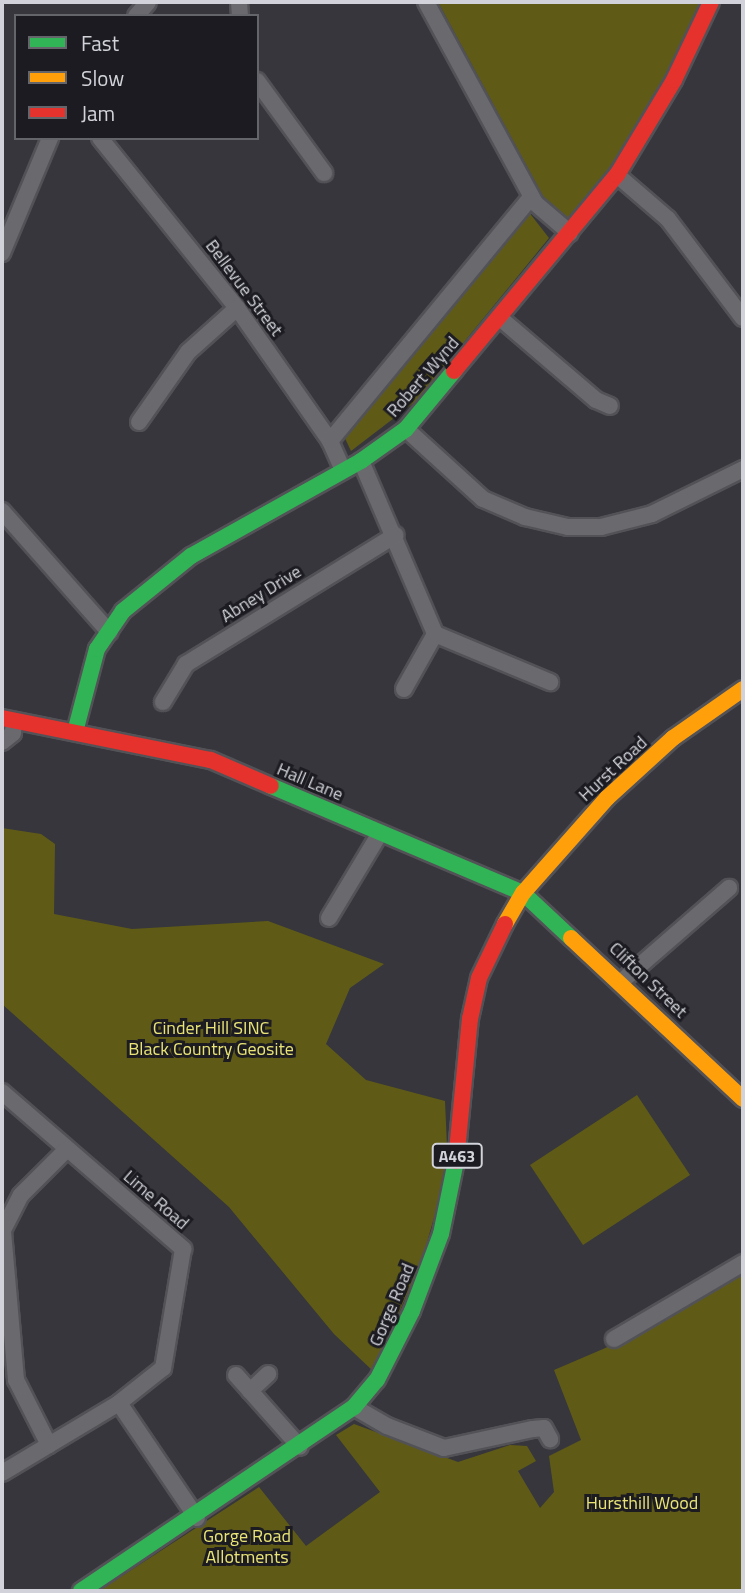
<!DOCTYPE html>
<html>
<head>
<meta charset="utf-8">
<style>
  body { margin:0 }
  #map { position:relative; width:745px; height:1593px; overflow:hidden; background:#36363c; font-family:"Titillium Web",sans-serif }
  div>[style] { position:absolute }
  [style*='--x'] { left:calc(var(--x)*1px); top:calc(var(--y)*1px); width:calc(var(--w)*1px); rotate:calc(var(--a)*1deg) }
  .green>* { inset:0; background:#5f5b17 }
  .roads { filter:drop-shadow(2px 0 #525257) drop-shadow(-2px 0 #525257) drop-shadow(0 2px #525257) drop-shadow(0 -2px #525257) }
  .street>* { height:16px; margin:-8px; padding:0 8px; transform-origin:8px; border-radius:8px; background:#6a6a6e }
  .fast>* { height:16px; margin:-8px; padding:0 8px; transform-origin:8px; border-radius:8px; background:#30b455 }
  .slow>* { height:16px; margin:-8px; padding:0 8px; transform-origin:8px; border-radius:8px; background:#ff9f0a }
  .jam>* { height:16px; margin:-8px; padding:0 8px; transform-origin:8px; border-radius:8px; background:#e5322d }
  span { translate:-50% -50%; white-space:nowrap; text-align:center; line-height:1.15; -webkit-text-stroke:6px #1b1b21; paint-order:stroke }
  .shield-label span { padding:2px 5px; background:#1b1b21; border:2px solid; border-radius:5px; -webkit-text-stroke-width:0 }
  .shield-label { font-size:16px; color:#d2d2da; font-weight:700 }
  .street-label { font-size:18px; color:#d2d2da }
  .park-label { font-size:18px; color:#e9e475 }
  .frame { position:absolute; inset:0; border:4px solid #d2d2da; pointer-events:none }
  .legend { position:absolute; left:14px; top:14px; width:245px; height:126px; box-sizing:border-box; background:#1b1b21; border:2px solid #64646b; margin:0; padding:9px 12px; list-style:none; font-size:21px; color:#d2d2da }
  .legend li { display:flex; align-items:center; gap:14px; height:35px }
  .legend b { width:35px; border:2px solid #64646b }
</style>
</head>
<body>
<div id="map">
  <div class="green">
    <div style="clip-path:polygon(438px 2px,700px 2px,678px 59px,601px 185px,569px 220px,543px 196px)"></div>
    <div style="clip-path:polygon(528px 211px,549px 238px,415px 402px,351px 451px,343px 434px)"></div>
    <div style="clip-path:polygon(2px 828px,41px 834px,55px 844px,54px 914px,132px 929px,268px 921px,384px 964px,350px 988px,326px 1044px,366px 1080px,445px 1101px,448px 1169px,421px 1263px,373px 1371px,334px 1334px,229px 1207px,2px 1004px)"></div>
    <div style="clip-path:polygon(637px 1095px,690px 1175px,583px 1245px,530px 1165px)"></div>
    <div style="clip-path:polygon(743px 1269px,743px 1591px,99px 1591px,259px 1487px,306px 1546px,380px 1492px,336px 1435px,354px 1424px,458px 1462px,510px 1445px,527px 1446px,536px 1461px,518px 1471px,540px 1508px,554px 1492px,549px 1456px,581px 1440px,554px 1370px,631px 1337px)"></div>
  </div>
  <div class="roads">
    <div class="street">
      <div style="--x:239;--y:2;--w:14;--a:86"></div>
      <div style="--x:426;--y:2;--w:229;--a:61.5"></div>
      <div style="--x:535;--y:203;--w:46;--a:40.6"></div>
      <div style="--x:136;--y:16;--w:18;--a:-49"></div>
      <div style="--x:257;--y:81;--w:114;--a:53.9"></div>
      <div style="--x:100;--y:138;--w:218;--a:51.1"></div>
      <div style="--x:237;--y:308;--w:162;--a:55"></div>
      <div style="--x:330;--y:441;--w:32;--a:66"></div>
      <div style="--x:617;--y:175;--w:67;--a:40.8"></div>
      <div style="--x:668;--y:219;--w:124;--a:52.9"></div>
      <div style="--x:2;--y:253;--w:125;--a:-67.3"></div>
      <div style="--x:500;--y:318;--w:126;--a:40.5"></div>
      <div style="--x:596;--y:400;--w:15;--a:23"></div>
      <div style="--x:139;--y:422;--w:85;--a:-55"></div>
      <div style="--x:188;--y:352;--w:66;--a:-41.9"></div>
      <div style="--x:406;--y:429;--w:104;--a:42.3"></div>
      <div style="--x:483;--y:499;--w:46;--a:23.2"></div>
      <div style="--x:525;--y:517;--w:44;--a:13.1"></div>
      <div style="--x:568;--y:527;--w:33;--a:0"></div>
      <div style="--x:601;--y:527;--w:53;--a:-14.3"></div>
      <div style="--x:652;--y:514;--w:102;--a:-26.3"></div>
      <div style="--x:330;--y:441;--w:316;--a:-50.5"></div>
      <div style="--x:361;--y:461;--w:188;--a:66.8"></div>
      <div style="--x:435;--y:634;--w:125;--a:22.7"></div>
      <div style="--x:2;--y:511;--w:162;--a:48.5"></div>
      <div style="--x:404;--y:689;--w:63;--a:-60.6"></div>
      <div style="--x:163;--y:702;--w:44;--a:-58.8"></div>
      <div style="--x:186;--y:664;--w:246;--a:-31.6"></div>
      <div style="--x:2;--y:742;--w:14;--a:-39"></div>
      <div style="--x:13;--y:733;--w:12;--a:-85"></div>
      <div style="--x:329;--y:918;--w:99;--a:-59"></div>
      <div style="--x:622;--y:981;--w:142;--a:-41"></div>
      <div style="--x:2;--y:1092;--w:240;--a:40.9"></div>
      <div style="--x:183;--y:1249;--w:121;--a:99.5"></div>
      <div style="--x:163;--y:1368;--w:56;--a:141.5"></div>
      <div style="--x:119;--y:1403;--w:136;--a:149.1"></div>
      <div style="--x:614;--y:1339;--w:150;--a:-30.5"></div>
      <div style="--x:236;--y:1375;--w:96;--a:48.4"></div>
      <div style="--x:250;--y:1391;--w:25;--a:-43"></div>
      <div style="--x:119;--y:1403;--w:139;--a:55.9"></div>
      <div style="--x:354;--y:1407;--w:38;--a:30"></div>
      <div style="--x:387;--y:1426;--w:61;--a:21.1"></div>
      <div style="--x:444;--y:1448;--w:91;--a:-12.1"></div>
      <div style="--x:533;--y:1429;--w:11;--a:-5"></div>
      <div style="--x:544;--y:1428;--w:13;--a:61"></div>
      <div style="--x:49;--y:1445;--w:73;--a:-116.9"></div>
      <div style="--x:16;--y:1380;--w:151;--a:-95"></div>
      <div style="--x:3;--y:1230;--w:39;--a:-63"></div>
      <div style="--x:21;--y:1195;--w:65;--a:-45"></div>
    </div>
    <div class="fast">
      <div style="--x:75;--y:732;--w:86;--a:-75.2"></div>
      <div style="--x:97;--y:649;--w:46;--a:-55.6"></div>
      <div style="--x:123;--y:611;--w:87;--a:-39"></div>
      <div style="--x:191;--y:556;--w:195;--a:-29.2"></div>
      <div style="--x:361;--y:461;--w:55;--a:-35.4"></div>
      <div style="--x:406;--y:429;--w:75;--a:-50.4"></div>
      <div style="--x:271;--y:786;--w:274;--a:23"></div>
      <div style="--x:523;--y:893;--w:66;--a:43.2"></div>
      <div style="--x:81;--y:1591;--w:329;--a:-34"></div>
      <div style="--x:354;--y:1407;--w:35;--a:-50"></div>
      <div style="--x:377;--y:1380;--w:77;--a:-63.1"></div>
      <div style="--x:412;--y:1311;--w:82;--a:-69.4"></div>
      <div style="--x:441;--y:1234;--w:75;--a:-78.4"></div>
    </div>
    <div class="slow">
      <div style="--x:505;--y:924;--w:36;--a:-60"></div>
      <div style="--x:523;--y:893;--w:127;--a:-48.5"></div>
      <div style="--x:607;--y:798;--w:89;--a:-42.3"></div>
      <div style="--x:673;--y:738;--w:85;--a:-35"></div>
      <div style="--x:571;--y:938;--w:236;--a:43.1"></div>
    </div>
    <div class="jam">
      <div style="--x:454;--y:371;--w:255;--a:-50.3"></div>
      <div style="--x:617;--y:175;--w:111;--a:-59"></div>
      <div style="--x:674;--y:80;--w:86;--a:-64.6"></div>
      <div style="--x:2;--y:718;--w:213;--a:11.4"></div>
      <div style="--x:211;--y:760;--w:65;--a:23.4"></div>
      <div style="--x:456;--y:1161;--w:143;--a:-84.4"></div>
      <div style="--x:470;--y:1019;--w:42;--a:-77.6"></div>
      <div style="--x:479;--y:978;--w:60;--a:-64.3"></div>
    </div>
  </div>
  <div class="shield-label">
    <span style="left:457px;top:1156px">A463</span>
  </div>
  <div class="street-label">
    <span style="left:244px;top:288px;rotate:53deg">Bellevue Street</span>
    <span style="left:423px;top:377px;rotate:-49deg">Robert Wynd</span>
    <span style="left:261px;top:594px;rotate:-32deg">Abney Drive</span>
    <span style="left:613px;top:769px;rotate:-43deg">Hurst Road</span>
    <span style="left:310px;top:782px;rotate:23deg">Hall Lane</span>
    <span style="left:648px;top:980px;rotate:44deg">Clifton Street</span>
    <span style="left:156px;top:1200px;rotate:41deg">Lime Road</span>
    <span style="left:392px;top:1305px;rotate:-67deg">Gorge Road</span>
  </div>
  <div class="park-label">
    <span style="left:211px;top:1039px">Cinder Hill SINC<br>Black Country Geosite</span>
    <span style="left:642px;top:1503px">Hursthill Wood</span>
    <span style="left:247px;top:1547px">Gorge Road<br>Allotments</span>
  </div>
  <div class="frame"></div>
  <ul class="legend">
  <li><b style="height:9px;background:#30b455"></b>Fast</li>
  <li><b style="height:9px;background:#ff9f0a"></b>Slow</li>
  <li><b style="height:9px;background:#e5322d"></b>Jam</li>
  </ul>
</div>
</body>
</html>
